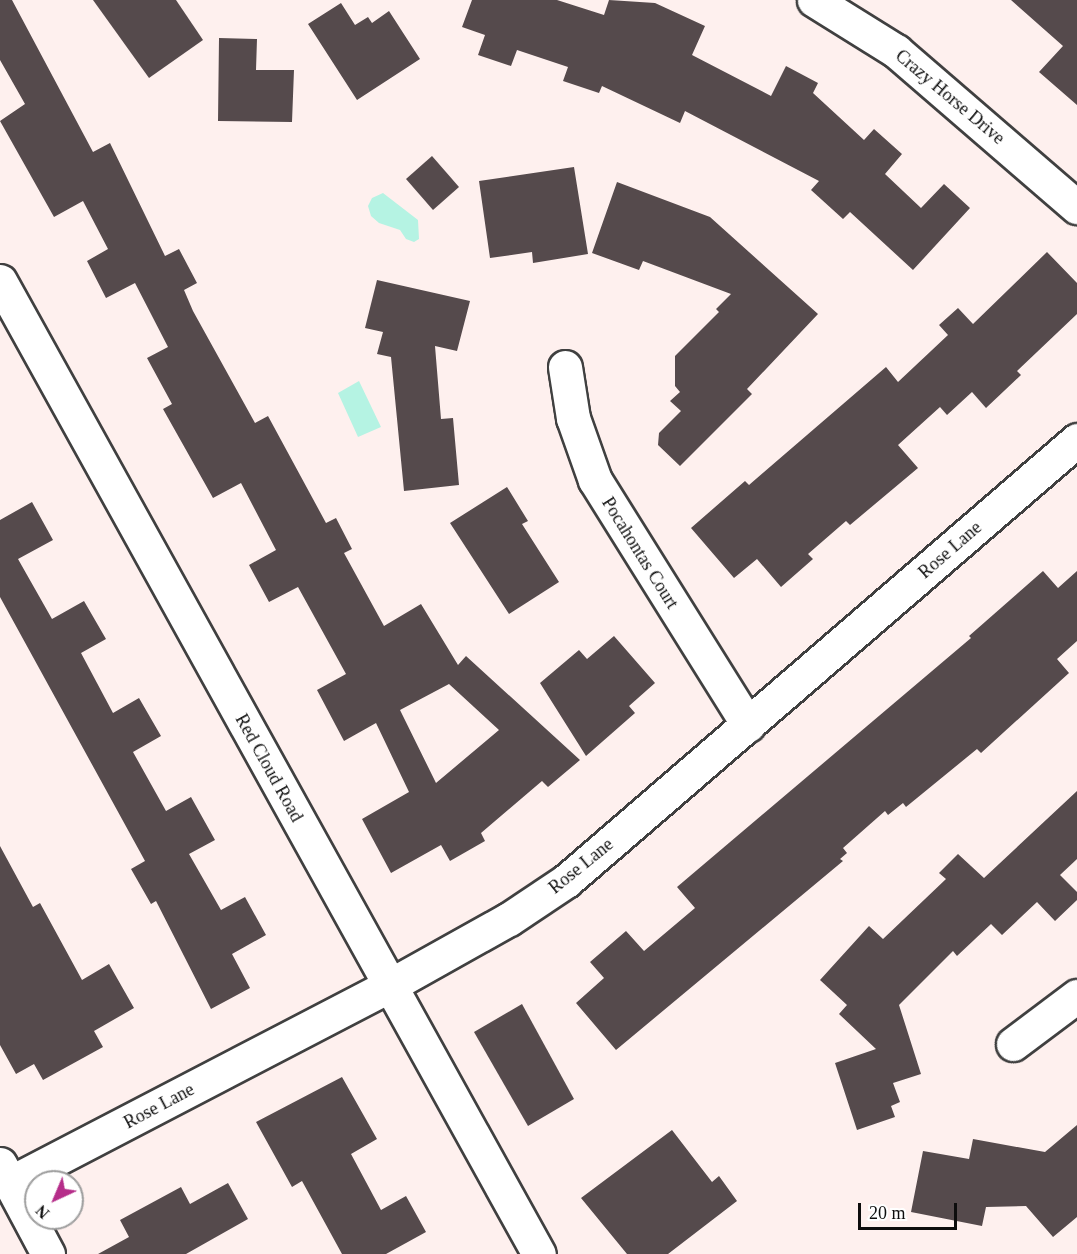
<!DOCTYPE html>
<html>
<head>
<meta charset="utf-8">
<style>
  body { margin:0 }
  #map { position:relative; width:1077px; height:1254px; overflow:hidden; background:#fef0ee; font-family:"Times New Roman",serif }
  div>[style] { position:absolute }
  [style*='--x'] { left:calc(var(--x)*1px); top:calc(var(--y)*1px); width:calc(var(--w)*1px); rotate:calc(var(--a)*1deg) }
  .water>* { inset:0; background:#b5f3e3 }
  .building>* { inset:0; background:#554a4c }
  .roads { filter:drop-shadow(2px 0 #404040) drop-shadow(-2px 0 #404040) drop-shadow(0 2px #404040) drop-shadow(0 -2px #404040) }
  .minor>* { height:33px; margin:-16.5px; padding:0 16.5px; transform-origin:16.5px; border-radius:16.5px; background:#fff }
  span { translate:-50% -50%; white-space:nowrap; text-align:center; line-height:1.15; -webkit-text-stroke:6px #fff; paint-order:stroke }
  .street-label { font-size:18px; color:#0d0d0d }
  .north { position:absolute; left:24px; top:1170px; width:60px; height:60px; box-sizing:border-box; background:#fff; border:2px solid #9e9e9e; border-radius:50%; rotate:224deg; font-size:16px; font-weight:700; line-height:24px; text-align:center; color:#0d0d0d }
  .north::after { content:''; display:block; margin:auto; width:21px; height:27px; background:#b52d89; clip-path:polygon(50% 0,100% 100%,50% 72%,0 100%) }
  .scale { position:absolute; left:858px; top:1203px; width:99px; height:27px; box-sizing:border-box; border:3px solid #0d0d0d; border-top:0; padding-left:8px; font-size:18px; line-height:21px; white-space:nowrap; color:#0d0d0d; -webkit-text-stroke:4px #fff; paint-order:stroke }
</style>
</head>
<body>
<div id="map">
  <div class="water">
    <div style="clip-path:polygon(383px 193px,418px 220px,419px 239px,414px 242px,406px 239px,400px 230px,379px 223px,371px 216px,368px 206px,372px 198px)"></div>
    <div style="clip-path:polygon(359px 381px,381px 427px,358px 437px,338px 393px)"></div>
  </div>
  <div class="building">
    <div style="clip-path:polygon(evenodd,0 0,12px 0,93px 152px,110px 143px,165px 256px,179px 249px,197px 283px,184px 290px,193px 311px,255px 423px,268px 416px,326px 523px,336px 518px,352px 549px,344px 553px,384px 626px,421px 604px,458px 665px,466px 656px,580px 760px,548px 787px,542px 781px,481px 833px,485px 841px,450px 861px,441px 845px,391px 873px,362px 819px,409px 792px,376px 723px,344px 741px,317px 690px,346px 674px,298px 587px,269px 602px,249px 565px,276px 550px,241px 483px,213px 498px,163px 409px,172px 404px,147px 358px,168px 347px,135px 283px,106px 298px,87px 261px,108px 249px,83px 201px,54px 217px,0 121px,25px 104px,0 60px,0 0,449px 684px,499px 730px,436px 783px,400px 710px,449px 684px)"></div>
    <div style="clip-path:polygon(93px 0,176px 0,203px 40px,149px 78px)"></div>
    <div style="clip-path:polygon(472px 0,557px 0,604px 15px,609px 0,655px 3px,705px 26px,692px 55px,771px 96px,786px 66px,818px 83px,813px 93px,864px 140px,874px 129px,902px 154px,885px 174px,921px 208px,944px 184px,970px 208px,913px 270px,850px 212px,843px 219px,811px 190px,819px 181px,685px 111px,680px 123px,602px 86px,599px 93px,563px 81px,568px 67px,517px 50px,511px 66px,478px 55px,485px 35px,462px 27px)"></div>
    <div style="clip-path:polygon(1011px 0,1077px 0,1077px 105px,1039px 72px,1063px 46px)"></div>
    <div style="clip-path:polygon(341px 3px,355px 25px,368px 17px,372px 23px,389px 11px,420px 59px,357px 100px,308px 24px)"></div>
    <div style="clip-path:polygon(219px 38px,257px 39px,256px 70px,294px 70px,292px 122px,218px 121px)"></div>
    <div style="clip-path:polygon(432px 156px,459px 187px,433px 210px,406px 179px)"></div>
    <div style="clip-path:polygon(574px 167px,588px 254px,533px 263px,532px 252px,490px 258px,479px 181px)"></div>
    <div style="clip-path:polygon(617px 182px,710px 217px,818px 314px,747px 389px,752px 394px,680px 466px,658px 445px,659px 433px,681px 411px,670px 401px,680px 392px,675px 386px,675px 356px,719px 312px,716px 309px,731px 294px,643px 261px,639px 270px,592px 253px)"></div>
    <div style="clip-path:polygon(1047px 252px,1077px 283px,1077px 314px,1017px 371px,1021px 375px,986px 408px,972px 392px,947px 415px,940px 407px,898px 445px,918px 468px,850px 525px,846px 521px,808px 554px,813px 559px,781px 587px,757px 559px,734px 578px,691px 528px,745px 481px,749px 485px,886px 367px,898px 382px,948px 335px,939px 325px,958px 308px,973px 324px)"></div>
    <div style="clip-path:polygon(377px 280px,470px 301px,457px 351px,435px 346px,441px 419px,453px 418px,459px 485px,404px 491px,391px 357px,377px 354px,383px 332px,365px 328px)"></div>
    <div style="clip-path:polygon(507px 487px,528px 521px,522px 524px,559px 582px,509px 614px,450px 523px)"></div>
    <div style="clip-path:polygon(32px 502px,53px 540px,18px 559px,52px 619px,84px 601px,106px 639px,81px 653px,113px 713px,139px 698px,161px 736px,133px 752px,166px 811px,191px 797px,215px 840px,189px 854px,221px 910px,245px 897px,266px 935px,232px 954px,250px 988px,211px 1009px,156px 901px,151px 904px,131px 869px,145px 861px,0 597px,0 520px)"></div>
    <div style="clip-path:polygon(1043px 571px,1058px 588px,1077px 571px,1077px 641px,1057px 659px,1069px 673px,981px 753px,977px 749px,906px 807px,903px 803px,888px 815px,885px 811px,843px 848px,847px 853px,840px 859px,843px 861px,616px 1050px,576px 1003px,604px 978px,590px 962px,626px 931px,644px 951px,695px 908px,677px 887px,971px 638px,969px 636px)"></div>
    <div style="clip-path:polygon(614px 636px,655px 683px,629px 706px,635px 713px,586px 756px,540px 683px,579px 650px,587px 659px)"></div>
    <div style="clip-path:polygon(1077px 791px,1077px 859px,1060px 875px,1077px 892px,1077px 900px,1055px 921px,1037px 902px,1002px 935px,991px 924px,957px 956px,953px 951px,899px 1005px,921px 1074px,893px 1083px,900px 1102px,891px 1106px,895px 1117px,857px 1130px,835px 1063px,876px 1049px,839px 1014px,847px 1005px,820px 980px,869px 926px,883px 939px,946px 879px,939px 873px,958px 854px,984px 878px)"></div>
    <div style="clip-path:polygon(0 846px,33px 907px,40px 903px,82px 980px,109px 964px,134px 1008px,94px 1031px,103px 1047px,43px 1080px,34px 1064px,16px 1074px,0 1045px)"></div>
    <div style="clip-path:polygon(522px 1004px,574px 1099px,528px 1126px,474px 1032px)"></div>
    <div style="clip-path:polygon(342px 1077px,377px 1139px,351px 1154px,381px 1210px,406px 1196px,426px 1232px,386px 1254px,342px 1254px,302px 1181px,292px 1187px,256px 1122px)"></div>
    <div style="clip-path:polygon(1077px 1125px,1077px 1217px,1053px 1237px,1026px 1206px,986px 1207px,982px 1226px,911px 1212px,923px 1151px,969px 1159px,973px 1139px,1045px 1152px)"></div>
    <div style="clip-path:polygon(672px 1130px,712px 1182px,719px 1176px,737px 1201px,668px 1254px,627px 1254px,581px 1198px)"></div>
    <div style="clip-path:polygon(228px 1183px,248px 1219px,186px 1254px,98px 1254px,129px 1237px,120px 1220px,181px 1187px,190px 1204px)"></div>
  </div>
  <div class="roads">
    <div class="minor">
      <div style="--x:814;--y:0;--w:97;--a:31.9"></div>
      <div style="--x:896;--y:51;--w:239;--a:40.8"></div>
      <div style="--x:0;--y:281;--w:1112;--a:61.02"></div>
      <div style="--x:565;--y:367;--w:52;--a:81.1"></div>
      <div style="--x:573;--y:418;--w:66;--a:70.5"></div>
      <div style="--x:595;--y:480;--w:289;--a:58"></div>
      <div style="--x:1013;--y:1044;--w:80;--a:-36.9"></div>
      <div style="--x:0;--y:1164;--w:102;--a:61.9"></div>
      <div style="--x:10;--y:1183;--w:427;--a:-27.5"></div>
      <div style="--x:389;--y:986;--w:137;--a:-29.2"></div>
      <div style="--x:509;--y:919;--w:69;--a:-33.7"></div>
      <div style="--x:566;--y:881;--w:675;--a:-40.79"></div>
    </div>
  </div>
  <div class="street-label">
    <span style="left:950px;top:97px;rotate:40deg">Crazy Horse Drive</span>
    <span style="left:950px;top:550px;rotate:-41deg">Rose Lane</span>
    <span style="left:640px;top:553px;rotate:58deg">Pocahontas Court</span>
    <span style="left:269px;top:768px;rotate:61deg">Red Cloud Road</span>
    <span style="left:581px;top:866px;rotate:-39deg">Rose Lane</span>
    <span style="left:159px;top:1106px;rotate:-28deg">Rose Lane</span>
  </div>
  <div class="north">N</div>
  <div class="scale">20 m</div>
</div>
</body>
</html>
